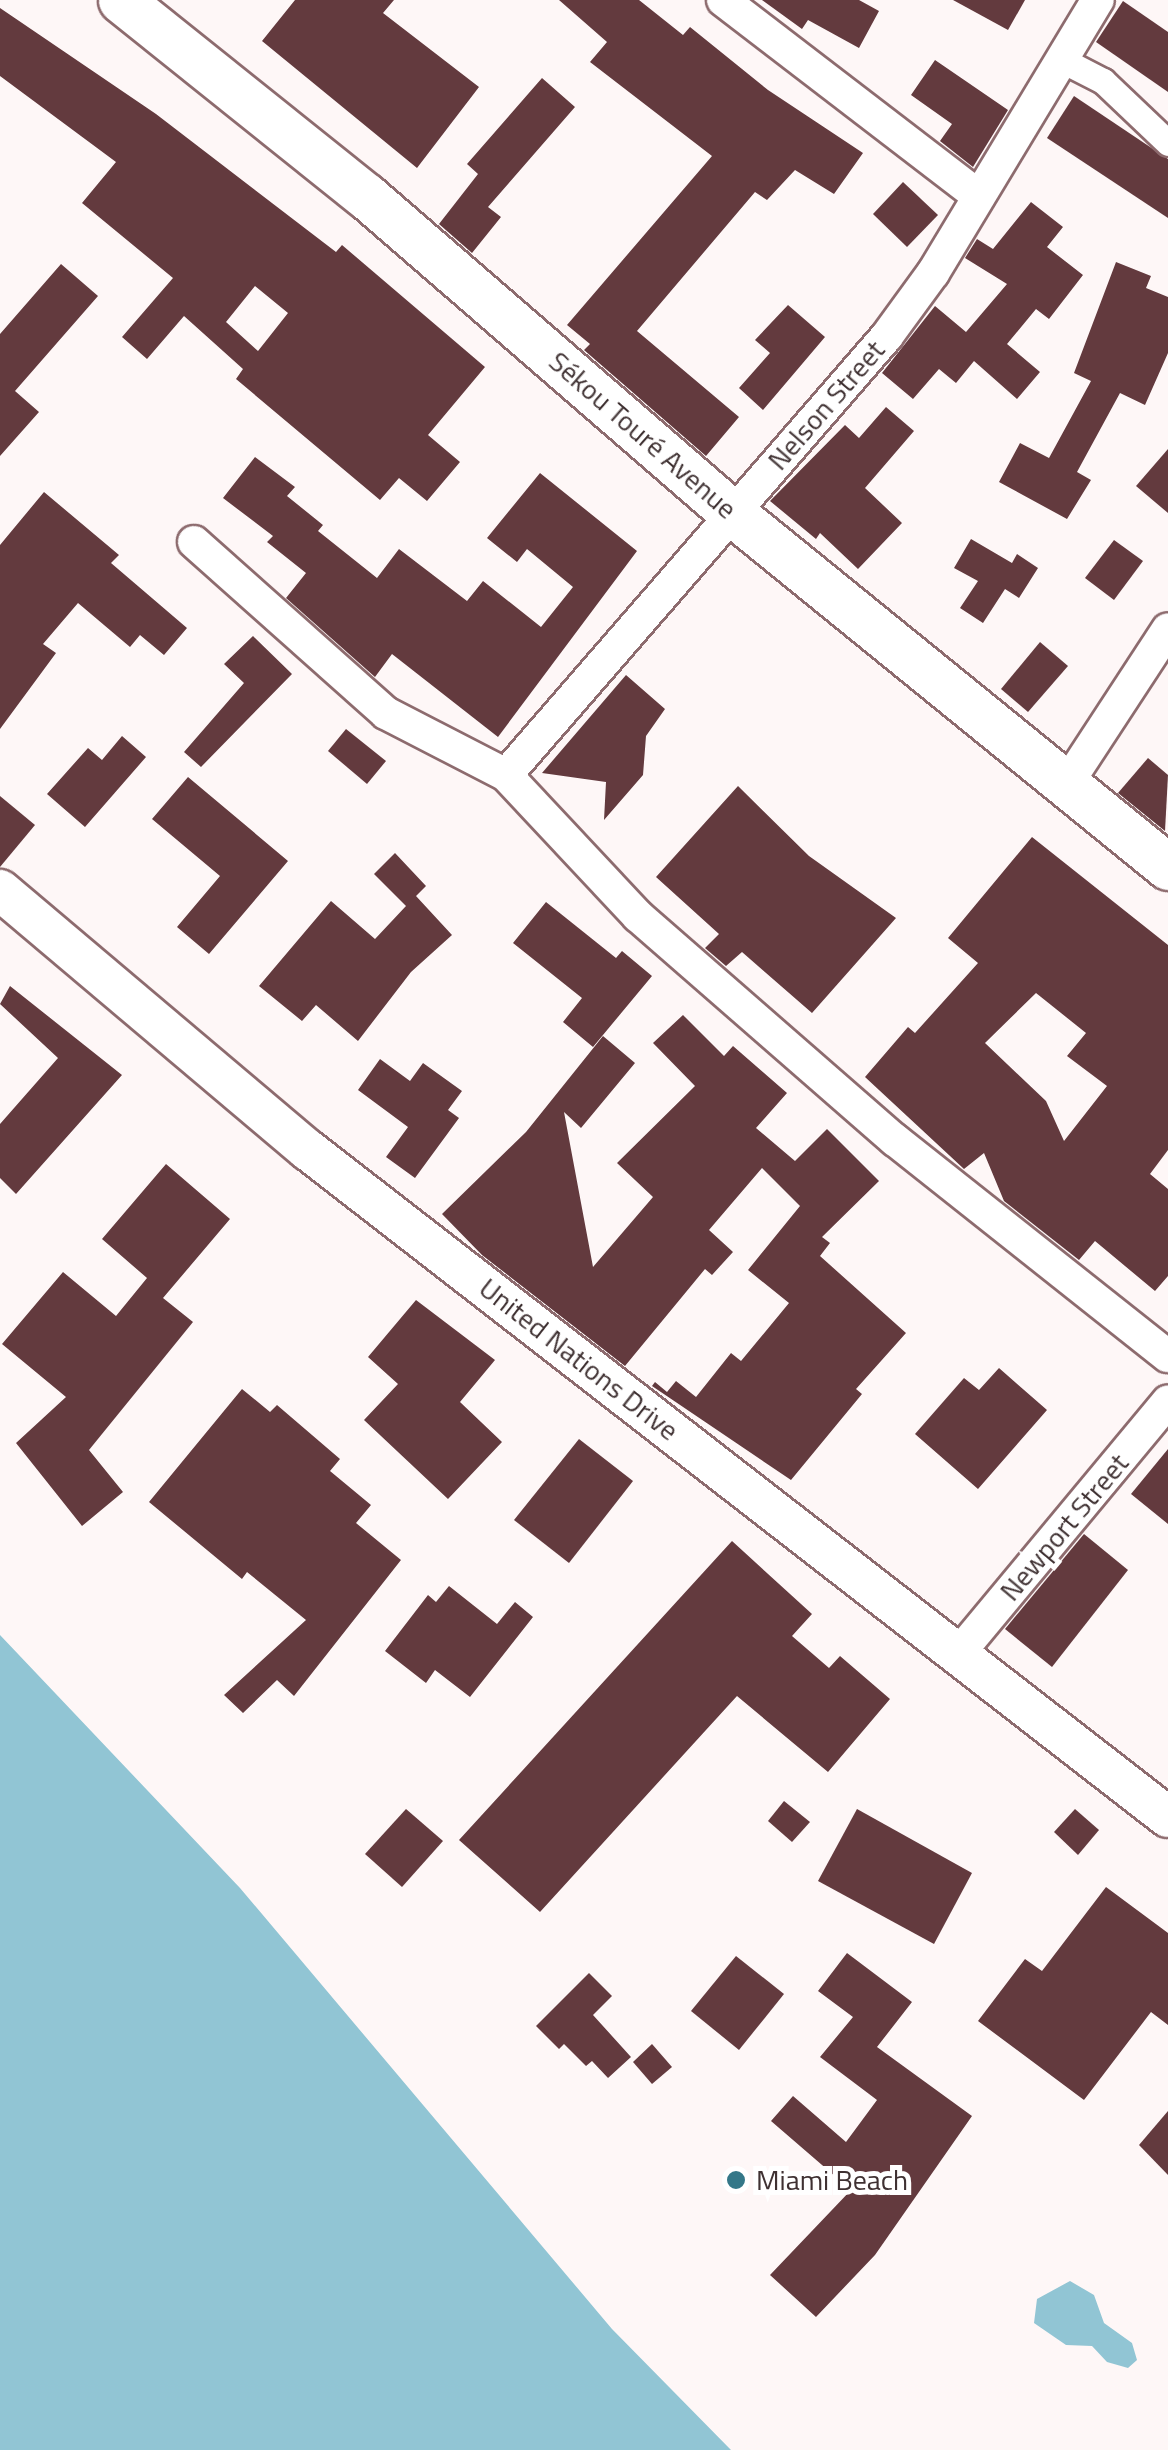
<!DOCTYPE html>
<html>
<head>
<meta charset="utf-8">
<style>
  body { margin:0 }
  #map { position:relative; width:1168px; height:2450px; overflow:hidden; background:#fef7f7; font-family:"Titillium Web",sans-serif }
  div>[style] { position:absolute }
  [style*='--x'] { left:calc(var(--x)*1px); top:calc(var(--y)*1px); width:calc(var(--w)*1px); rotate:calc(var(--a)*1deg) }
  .water>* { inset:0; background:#91c5d4 }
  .building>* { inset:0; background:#633a3e }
  .roads { filter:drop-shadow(2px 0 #8d6b6e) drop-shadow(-2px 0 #8d6b6e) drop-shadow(0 2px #8d6b6e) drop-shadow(0 -2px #8d6b6e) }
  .pedestrian>* { height:25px; margin:-12.5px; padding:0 12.5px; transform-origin:12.5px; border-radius:12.5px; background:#fff }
  .minor>* { height:32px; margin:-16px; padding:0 16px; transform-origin:16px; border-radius:16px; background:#fff }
  .tertiary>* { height:40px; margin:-20px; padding:0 20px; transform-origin:20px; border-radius:20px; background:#fff }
  .secondary>* { height:45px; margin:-22.5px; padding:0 22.5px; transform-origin:22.5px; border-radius:22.5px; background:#fff }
  .dots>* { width:28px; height:28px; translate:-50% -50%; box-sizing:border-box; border:5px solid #fff; border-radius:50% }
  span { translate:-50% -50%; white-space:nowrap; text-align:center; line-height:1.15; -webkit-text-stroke:10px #fff; paint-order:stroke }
  .street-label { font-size:28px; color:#3f3132 }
  .poi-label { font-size:28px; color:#3f3132 }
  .left { translate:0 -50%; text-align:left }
</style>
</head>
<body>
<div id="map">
  <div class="water">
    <div style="clip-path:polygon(0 1635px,240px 1888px,612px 2329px,731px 2450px,0 2450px)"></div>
    <div style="clip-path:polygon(1070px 2281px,1094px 2295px,1104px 2323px,1132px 2343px,1137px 2360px,1128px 2368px,1107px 2362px,1092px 2346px,1066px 2345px,1034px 2323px,1037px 2299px)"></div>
  </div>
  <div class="building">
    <div style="clip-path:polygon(295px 0,394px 0,383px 13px,479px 87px,417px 168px,262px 41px)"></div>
    <div style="clip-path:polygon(559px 0,639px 0,683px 35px,690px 27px,768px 90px,863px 153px,834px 194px,795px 170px,767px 200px,755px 192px,637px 331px,739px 417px,706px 456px,584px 350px,590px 344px,567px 325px,712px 156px,590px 62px,607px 42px)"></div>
    <div style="clip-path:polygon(762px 0,859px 0,879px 11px,859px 48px,808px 20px,802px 29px)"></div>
    <div style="clip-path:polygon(953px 0,1025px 0,1008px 30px)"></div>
    <div style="clip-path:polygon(1123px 1px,1168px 32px,1168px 92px,1096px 42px)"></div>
    <div style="clip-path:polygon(evenodd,0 8px,156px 114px,336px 252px,342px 245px,485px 367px,428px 435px,460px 462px,427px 501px,399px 478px,380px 500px,236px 379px,243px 369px,184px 316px,147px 359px,122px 337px,173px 278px,82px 203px,116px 162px,0 76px,0 8px,255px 286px,288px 313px,258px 351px,226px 322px,255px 286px)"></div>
    <div style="clip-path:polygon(935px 60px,1008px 110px,973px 167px,940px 141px,952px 124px,911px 95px)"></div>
    <div style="clip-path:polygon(542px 78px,575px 107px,488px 207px,501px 217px,472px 253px,439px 224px,478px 174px,467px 164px)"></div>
    <div style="clip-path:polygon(1074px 96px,1168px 159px,1168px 218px,1047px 138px)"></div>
    <div style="clip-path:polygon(903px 182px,938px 215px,907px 247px,873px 214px)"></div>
    <div style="clip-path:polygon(1031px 202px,1063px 227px,1047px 247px,1083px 275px,1049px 319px,1036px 309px,1007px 344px,1040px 372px,1017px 399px,974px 361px,956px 383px,939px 369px,913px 399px,882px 373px,935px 306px,966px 332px,1007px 284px,965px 258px,977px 239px,993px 249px)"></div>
    <div style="clip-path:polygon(1116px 262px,1151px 276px,1146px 288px,1168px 297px,1168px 353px,1145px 405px,1120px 393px,1077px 472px,1091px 480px,1067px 519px,999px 482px,1020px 443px,1049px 458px,1091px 381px,1074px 373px)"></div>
    <div style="clip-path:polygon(61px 264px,98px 296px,15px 391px,39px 412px,0 456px,0 334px)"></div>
    <div style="clip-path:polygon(788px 305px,825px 337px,763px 410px,739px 388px,770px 353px,755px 340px)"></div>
    <div style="clip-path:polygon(886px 407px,914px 431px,865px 488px,902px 523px,858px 569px,820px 533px,816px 539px,770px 501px,845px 425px,859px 438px)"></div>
    <div style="clip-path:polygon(1168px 449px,1168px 513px,1136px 486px)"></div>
    <div style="clip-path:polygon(255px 457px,295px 487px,287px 496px,323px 525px,318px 531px,377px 578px,399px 549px,467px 601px,483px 581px,541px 627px,573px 587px,527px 549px,517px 562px,487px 538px,540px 473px,637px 551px,498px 737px,392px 654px,375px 677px,286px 598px,306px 573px,267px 542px,273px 536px,223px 498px)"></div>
    <div style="clip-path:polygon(44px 492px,119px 555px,111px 563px,187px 628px,164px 655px,140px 635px,130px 647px,78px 603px,43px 644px,56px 653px,0 729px,0 545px)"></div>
    <div style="clip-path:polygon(971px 539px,1012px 563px,1017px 554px,1038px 568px,1019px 598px,1005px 589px,983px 623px,960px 608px,978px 581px,954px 568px)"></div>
    <div style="clip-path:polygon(1114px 540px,1143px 561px,1114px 600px,1085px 578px)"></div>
    <div style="clip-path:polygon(253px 636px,292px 674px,201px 767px,184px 752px,244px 683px,224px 664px)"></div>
    <div style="clip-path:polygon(1040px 642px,1068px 666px,1028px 712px,1001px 689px)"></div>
    <div style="clip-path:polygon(626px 675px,665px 709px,646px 736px,643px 775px,604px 820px,606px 782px,542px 773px)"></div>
    <div style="clip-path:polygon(346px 729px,386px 761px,367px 784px,328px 751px)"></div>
    <div style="clip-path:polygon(122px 736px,146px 757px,85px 827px,47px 794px,88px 748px,102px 760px)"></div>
    <div style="clip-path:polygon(1148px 758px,1168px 775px,1165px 831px,1118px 793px)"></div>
    <div style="clip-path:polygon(188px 777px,288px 861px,209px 954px,177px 927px,220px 876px,152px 819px)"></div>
    <div style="clip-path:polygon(738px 786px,809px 856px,896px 918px,812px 1013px,742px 952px,726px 966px,705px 948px,719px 934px,656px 877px)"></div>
    <div style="clip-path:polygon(0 796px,35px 825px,0 867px)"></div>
    <div style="clip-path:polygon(evenodd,1032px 837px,1168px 945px,1168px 1150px,1150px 1174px,1168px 1189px,1168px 1276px,1155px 1291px,1095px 1241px,1079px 1260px,1004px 1201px,984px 1153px,964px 1169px,865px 1077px,908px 1027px,915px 1033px,978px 963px,948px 938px,1032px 837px,1036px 993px,1086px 1033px,1067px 1056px,1107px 1086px,1064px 1141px,1046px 1101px,985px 1043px,1036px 993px)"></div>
    <div style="clip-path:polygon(395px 853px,426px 886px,416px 896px,452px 935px,411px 972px,358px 1041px,316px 1005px,302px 1021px,259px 986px,331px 901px,375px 939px,406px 906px,374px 874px)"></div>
    <div style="clip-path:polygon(546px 902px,616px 958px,622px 951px,652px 976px,593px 1047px,563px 1022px,582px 998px,513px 943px)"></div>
    <div style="clip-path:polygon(10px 986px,122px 1075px,16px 1194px,0 1178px,0 1124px,58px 1058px,0 1004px)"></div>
    <div style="clip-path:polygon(683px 1015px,724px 1056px,733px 1046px,787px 1093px,756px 1128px,795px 1161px,827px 1129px,879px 1181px,822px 1237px,830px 1243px,820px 1256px,906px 1333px,856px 1389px,862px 1394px,791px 1480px,652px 1386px,655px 1382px,667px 1392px,676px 1381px,696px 1397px,731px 1353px,741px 1361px,789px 1303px,748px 1270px,800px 1206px,762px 1168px,709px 1230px,733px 1252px,712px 1275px,705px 1269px,625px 1366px,482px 1255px,442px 1214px,526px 1132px,603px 1036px,635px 1063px,581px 1128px,564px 1112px,593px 1267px,653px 1197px,617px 1163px,695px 1086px,653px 1043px)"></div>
    <div style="clip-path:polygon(380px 1059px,410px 1081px,423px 1063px,462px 1091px,448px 1110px,459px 1118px,415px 1178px,386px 1157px,408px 1127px,358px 1090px)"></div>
    <div style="clip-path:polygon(166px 1164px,230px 1219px,163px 1298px,193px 1322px,89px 1450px,123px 1492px,82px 1526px,16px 1443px,66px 1397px,2px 1344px,63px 1272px,116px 1316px,147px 1278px,102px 1239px)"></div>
    <div style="clip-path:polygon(416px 1300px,495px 1360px,460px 1402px,502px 1442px,448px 1499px,364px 1420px,398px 1384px,368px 1357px)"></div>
    <div style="clip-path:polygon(999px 1368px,1047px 1410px,978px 1489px,915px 1434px,964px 1378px,979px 1390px)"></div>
    <div style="clip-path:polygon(242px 1389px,270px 1412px,277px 1405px,340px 1459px,330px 1471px,371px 1505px,356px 1523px,401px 1560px,294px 1696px,277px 1680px,243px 1713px,224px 1695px,306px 1620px,247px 1572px,242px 1579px,149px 1502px)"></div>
    <div style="clip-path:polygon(579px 1439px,633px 1481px,569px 1563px,514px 1520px)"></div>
    <div style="clip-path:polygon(1168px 1449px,1168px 1524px,1131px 1494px)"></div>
    <div style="clip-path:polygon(1084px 1534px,1128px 1570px,1052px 1667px,1005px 1629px)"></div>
    <div style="clip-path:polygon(732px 1541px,812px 1614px,792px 1636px,829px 1668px,840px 1656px,890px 1699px,828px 1772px,737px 1696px,540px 1912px,459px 1840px)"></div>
    <div style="clip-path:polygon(449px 1586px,497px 1624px,515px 1602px,533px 1617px,470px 1697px,435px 1670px,426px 1683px,385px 1651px,428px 1595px,436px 1602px)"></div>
    <div style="clip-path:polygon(784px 1801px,810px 1822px,792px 1842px,768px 1821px)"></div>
    <div style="clip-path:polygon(406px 1809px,443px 1841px,402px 1887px,365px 1854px)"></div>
    <div style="clip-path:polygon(857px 1809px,972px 1873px,934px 1944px,818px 1881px)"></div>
    <div style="clip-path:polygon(1075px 1809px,1099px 1830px,1078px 1855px,1054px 1832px)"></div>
    <div style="clip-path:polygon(1106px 1887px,1168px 1933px,1168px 2025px,1151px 2012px,1084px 2100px,978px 2021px,1025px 1959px,1042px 1971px)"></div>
    <div style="clip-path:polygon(847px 1953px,912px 2002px,877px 2047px,972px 2116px,875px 2255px,816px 2317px,770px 2275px,851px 2190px,771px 2121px,793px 2096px,846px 2142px,877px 2100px,820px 2057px,853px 2017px,818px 1991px)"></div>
    <div style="clip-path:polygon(736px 1956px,784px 1994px,739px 2050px,691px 2011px)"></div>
    <div style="clip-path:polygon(589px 1973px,612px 1996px,593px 2015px,631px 2057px,608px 2078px,592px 2061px,586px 2066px,564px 2044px,559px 2049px,536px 2026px)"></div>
    <div style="clip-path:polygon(652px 2044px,672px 2067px,652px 2084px,633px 2062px)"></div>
    <div style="clip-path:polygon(1168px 2111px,1168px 2175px,1139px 2145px)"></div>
  </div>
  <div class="roads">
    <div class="pedestrian">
      <div style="--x:1064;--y:61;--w:44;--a:27.1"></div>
      <div style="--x:1103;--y:81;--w:90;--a:43.6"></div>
    </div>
    <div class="minor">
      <div style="--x:723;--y:0;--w:322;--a:37.5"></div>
      <div style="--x:194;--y:542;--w:257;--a:41.7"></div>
      <div style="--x:386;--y:713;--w:135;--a:27.3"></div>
      <div style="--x:506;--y:775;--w:193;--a:46.9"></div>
      <div style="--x:638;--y:916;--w:341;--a:41.1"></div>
      <div style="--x:895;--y:1140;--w:348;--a:38.4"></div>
      <div style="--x:506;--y:775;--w:581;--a:-49.05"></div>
      <div style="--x:887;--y:336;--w:78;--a:-53.9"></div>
      <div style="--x:933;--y:273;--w:319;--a:-58.9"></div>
      <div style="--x:1066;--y:785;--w:186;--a:-56.8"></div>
      <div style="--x:959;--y:1653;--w:327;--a:-50.3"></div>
    </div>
    <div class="tertiary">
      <div style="--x:0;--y:890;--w:403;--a:40.2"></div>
      <div style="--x:308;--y:1150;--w:1088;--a:37.8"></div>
    </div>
    <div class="secondary">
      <div style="--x:121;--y:0;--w:314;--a:38.7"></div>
      <div style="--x:366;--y:196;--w:483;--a:40.9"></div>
      <div style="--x:731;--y:512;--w:563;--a:39.09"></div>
    </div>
  </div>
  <div class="dots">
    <div style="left:736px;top:2180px;background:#347788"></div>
  </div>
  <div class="street-label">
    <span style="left:826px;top:405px;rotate:-49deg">Nelson Street</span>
    <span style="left:643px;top:435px;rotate:41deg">Sékou Touré Avenue</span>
    <span style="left:579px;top:1359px;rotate:38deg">United Nations Drive</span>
    <span style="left:1064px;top:1527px;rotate:-50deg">Newport Street</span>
  </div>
  <div class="poi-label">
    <span class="left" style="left:756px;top:2180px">Miami Beach</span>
  </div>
</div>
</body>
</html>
